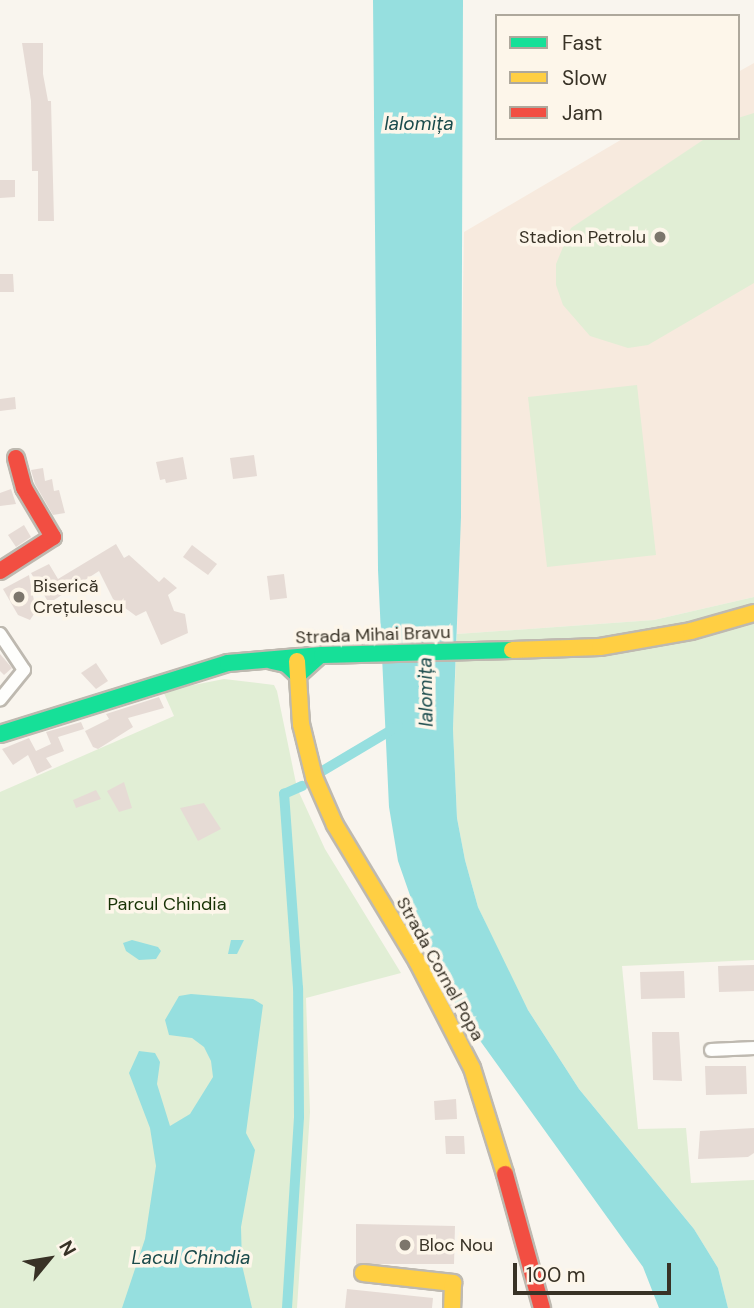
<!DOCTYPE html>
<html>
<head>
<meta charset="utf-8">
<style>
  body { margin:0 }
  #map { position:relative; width:754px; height:1308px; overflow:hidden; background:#f9f5ee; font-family:"DM Sans",sans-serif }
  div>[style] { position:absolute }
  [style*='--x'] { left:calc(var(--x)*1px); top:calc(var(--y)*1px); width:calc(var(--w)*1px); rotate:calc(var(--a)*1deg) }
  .industrial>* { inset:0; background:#f7eade }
  .green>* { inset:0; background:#e1eed5 }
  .water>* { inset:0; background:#96dfdf }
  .canal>* { height:10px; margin:-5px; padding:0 5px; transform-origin:5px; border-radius:5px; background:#96dfdf }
  .building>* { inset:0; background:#e6dbd5 }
  .roads { filter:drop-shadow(2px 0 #beb9b0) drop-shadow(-2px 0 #beb9b0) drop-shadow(0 2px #beb9b0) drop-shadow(0 -2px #beb9b0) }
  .street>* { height:12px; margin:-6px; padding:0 6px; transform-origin:6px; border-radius:6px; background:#fefefc }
  .fast>* { height:16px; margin:-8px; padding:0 8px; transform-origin:8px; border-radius:8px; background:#16e098 }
  .slow>* { height:16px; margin:-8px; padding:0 8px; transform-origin:8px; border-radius:8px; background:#ffcf43 }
  .jam>* { height:16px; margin:-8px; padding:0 8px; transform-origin:8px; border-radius:8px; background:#f24e42 }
  .dots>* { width:19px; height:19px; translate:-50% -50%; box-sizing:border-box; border:4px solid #fdf6ea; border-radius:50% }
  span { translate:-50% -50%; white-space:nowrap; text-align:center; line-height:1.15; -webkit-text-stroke:7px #fdf6ea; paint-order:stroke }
  .poi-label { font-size:18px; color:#383226 }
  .right { translate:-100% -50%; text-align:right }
  .left { translate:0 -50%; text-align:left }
  .street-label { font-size:18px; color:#383226 }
  .park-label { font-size:18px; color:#173205 }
  .water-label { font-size:19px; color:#1a4a4b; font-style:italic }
  .legend { position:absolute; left:495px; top:14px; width:245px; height:126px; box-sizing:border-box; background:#fdf6ea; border:2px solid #aea89c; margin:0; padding:9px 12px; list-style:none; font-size:21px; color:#383226 }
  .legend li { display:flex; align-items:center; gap:14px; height:35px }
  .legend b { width:35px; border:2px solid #aea89c }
  .north { position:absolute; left:14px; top:1224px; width:70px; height:70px; -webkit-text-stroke:5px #fdf6ea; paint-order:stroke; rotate:60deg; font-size:19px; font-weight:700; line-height:28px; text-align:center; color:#383226 }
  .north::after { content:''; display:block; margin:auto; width:24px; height:32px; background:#383226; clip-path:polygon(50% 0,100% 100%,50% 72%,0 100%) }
  .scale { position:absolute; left:513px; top:1263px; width:158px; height:32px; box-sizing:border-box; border:4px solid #383226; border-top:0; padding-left:9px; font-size:21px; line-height:24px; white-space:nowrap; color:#383226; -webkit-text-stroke:5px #fdf6ea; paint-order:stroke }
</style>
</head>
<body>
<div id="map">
  <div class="industrial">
    <div style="clip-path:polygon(754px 63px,754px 597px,654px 620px,457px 634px,464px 232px,624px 138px,738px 138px,738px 72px)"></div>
  </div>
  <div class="green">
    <div style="clip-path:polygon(754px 113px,754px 283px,648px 345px,628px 348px,590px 336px,563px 305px,556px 285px,556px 264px,571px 228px,706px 138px,738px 138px,738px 118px)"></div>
    <div style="clip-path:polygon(637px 385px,656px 555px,547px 567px,528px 397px)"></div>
    <div style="clip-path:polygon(754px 597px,754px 960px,622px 966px,638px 1129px,686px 1128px,691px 1183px,754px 1180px,754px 1308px,728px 1308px,718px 1268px,694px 1229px,579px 1089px,528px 1010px,501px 957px,478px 907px,465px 860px,457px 818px,453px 729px,457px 634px,654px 620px)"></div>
    <div style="clip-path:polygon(224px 679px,274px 685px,277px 691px,297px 788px,325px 849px,401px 973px,306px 998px,310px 1112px,297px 1308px,0 1308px,0 792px,174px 716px,163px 691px)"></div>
  </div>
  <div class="water">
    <div style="clip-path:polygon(373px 0,463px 0,461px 517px,453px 729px,457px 818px,465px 860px,478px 907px,528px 1010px,579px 1089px,694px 1229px,718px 1268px,728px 1308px,659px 1308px,643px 1267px,458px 1010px,420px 924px,398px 861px,389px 807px,378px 570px)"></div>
    <div style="clip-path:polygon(132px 940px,158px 947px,161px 951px,156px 959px,139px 960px,126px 951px,123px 943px)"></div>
    <div style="clip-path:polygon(231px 940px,244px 940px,237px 954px,228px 954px)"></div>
    <div style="clip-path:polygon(191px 994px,253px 999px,263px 1005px,246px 1133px,255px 1150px,241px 1227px,242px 1265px,252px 1308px,122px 1308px,145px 1239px,156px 1166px,150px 1128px,129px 1073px,139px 1051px,155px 1053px,160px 1062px,157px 1084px,170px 1126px,190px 1114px,213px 1077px,211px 1061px,204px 1047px,192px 1038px,169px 1035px,165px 1020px,179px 996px)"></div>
  </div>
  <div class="canal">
    <div style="--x:319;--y:773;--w:92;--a:-30.7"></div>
    <div style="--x:287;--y:1308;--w:191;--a:-86.4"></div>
    <div style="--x:299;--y:1117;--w:129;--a:-90.4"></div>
    <div style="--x:298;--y:988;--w:195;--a:-94.1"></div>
    <div style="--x:284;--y:794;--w:20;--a:-24"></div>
  </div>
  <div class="building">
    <div style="clip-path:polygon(22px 43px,43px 43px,43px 74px,48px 101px,51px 101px,54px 221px,38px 221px,38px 171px,32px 171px,31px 101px)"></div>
    <div style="clip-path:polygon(0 180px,15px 180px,15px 197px,0 198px)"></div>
    <div style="clip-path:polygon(0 274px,13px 274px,14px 292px,0 292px)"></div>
    <div style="clip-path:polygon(15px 397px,16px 409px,0 411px,0 399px)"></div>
    <div style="clip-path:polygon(254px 455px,257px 476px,233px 479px,230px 458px)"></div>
    <div style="clip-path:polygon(183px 457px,187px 479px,166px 483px,165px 479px,160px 480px,156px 462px)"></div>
    <div style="clip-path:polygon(43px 468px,45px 481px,52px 479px,54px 491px,59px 490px,65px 513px,53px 515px,35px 484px,31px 470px)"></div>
    <div style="clip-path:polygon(11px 489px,16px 504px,0 506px,0 493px)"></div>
    <div style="clip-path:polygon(24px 525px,31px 537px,16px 547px,8px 535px)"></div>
    <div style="clip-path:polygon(116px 544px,124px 558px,129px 555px,159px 582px,164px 577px,177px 588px,168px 595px,174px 611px,185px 614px,188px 633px,161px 645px,146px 611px,136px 616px,113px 599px,99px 571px,54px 600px,47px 600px,31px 573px,49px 564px,58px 579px)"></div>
    <div style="clip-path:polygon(192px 545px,217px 564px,208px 575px,183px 557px)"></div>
    <div style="clip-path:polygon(284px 574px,287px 598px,270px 600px,267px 576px)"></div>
    <div style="clip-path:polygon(29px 575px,36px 611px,30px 620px,18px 615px,3px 589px)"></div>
    <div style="clip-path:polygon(0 654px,12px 668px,4px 675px,0 671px)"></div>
    <div style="clip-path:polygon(96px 663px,108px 681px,96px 689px,81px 673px)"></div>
    <div style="clip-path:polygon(159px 697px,164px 708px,128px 718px,133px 727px,98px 749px,93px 747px,85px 731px,109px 719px,106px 714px)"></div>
    <div style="clip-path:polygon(81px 722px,84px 729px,58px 737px,64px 751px,46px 758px,52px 767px,37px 774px,28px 755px,13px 765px,2px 749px,29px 738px,36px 751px,51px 744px,46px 732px)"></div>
    <div style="clip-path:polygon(124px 782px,132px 808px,119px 812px,107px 791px)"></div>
    <div style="clip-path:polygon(96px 790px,101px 799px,76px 808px,73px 800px)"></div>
    <div style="clip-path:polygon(204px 803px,221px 829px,198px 841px,180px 808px)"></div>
    <div style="clip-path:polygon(754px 965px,754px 991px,719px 992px,718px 966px)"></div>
    <div style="clip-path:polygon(684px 971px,685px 998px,641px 999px,640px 972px)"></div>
    <div style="clip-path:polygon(652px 1032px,679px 1032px,682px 1081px,653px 1080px)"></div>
    <div style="clip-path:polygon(705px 1066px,746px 1066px,747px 1094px,706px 1095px)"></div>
    <div style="clip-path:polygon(456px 1099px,457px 1119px,435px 1120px,434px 1101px)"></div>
    <div style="clip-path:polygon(754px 1128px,754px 1153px,748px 1157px,698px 1159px,700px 1131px)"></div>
    <div style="clip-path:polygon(445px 1136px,464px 1136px,465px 1154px,446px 1154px)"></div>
    <div style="clip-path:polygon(356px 1224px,455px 1226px,454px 1264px,356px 1264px)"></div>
    <div style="clip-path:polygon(347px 1289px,433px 1298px,432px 1308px,345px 1308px)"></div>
  </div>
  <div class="roads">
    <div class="street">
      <div style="--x:0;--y:634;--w:43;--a:56.3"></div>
      <div style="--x:24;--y:670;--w:38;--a:129"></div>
      <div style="--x:711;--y:1050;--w:43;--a:-2.7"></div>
    </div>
    <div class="fast">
      <div style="--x:272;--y:661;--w:14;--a:12"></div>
      <div style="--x:286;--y:664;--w:16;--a:43"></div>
      <div style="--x:298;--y:675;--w:28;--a:-42"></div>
      <div style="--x:0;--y:734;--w:239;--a:-17.3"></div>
      <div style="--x:228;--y:663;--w:94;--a:-4.9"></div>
      <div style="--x:322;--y:655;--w:190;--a:-1.5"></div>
    </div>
    <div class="slow">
      <div style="--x:512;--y:650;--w:88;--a:-2"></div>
      <div style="--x:600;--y:647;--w:92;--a:-10"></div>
      <div style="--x:691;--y:631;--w:66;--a:-15.9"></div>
      <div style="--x:297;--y:661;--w:63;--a:86.4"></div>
      <div style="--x:301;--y:724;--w:55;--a:76.2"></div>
      <div style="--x:314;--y:777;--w:52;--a:66.4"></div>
      <div style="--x:335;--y:825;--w:159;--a:58.9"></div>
      <div style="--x:417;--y:961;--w:120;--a:62.8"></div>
      <div style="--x:472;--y:1068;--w:111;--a:72.7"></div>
      <div style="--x:363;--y:1273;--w:91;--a:6.3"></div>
      <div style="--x:453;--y:1283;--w:25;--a:92"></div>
    </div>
    <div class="jam">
      <div style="--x:0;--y:571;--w:63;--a:-32.7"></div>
      <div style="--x:53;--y:537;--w:57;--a:-120.6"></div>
      <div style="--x:24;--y:488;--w:31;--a:-105"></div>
      <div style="--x:505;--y:1174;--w:139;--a:74.6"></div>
    </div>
  </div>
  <div class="dots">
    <div style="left:660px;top:237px;background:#7c766c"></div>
    <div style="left:19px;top:597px;background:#7c766c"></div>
    <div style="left:405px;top:1245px;background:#7c766c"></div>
  </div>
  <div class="poi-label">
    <span class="right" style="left:646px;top:237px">Stadion Petrolu</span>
    <span class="left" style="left:33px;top:597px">Biserică<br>Crețulescu</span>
    <span class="left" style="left:419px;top:1245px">Bloc Nou</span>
  </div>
  <div class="street-label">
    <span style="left:373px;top:635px;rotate:-2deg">Strada Mihai Bravu</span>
    <span style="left:440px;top:969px;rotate:61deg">Strada Cornel Popa</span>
  </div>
  <div class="park-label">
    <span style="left:167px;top:904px">Parcul Chindia</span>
  </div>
  <div class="water-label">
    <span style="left:419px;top:124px">Ialomița</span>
    <span style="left:426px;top:692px;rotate:-91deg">Ialomița</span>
    <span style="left:191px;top:1258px">Lacul Chindia</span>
  </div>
  <ul class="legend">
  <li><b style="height:9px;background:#16e098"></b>Fast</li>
  <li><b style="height:9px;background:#ffcf43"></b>Slow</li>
  <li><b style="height:9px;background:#f24e42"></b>Jam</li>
  </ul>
  <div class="north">N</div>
  <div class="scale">100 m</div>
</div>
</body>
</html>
